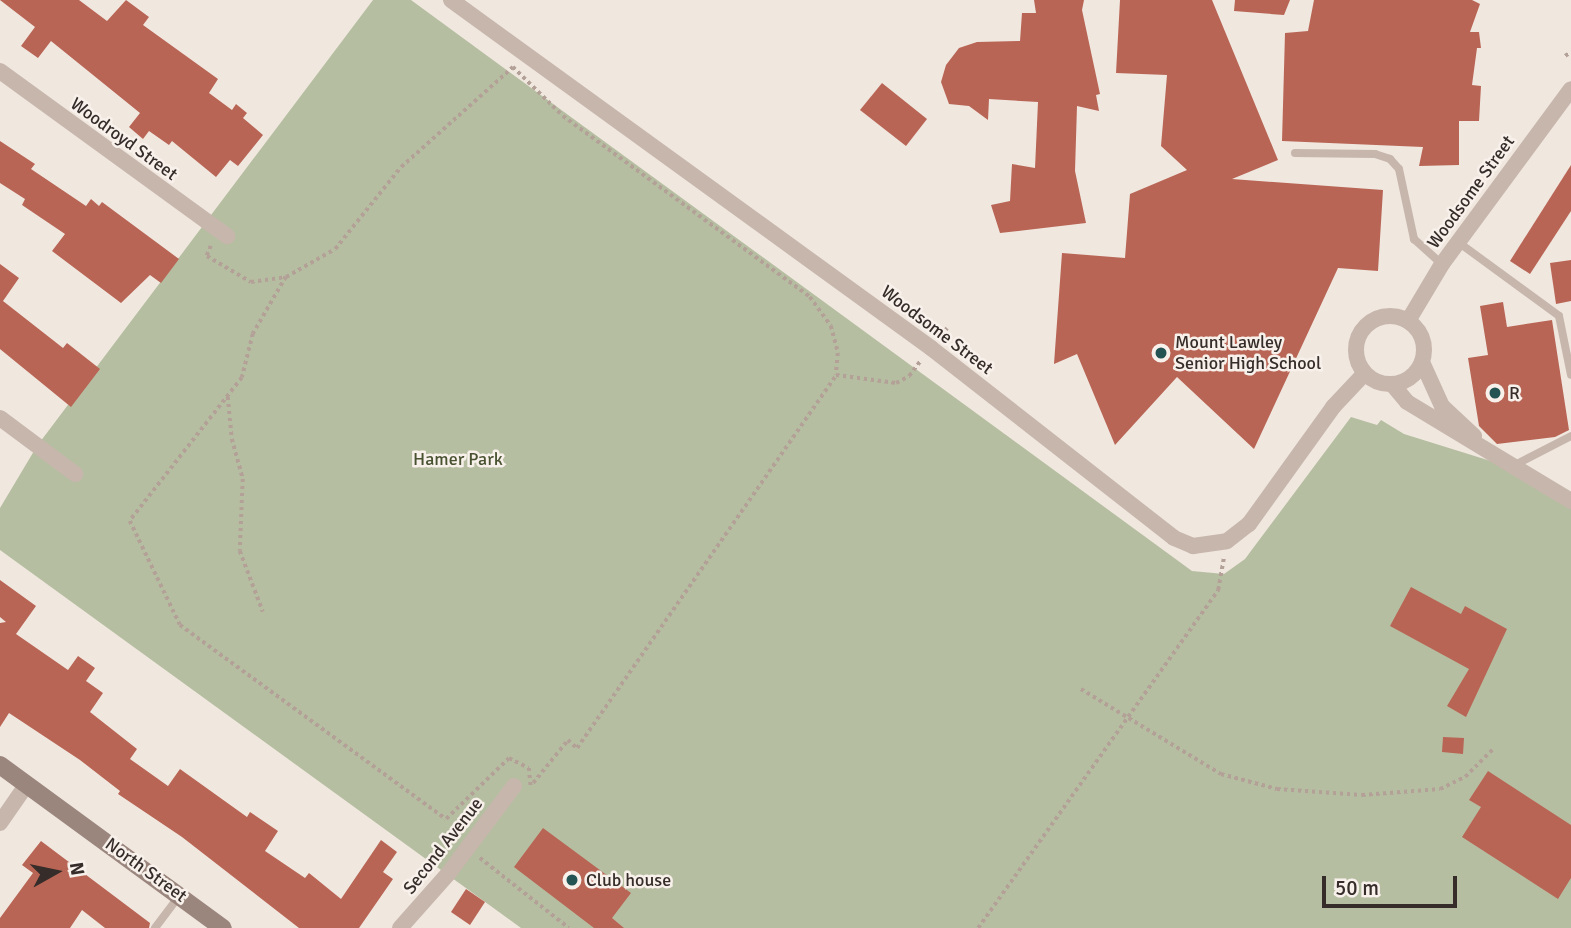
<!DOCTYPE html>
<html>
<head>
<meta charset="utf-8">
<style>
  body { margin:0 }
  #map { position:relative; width:1571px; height:928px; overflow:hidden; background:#f0e7df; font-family:Signika,sans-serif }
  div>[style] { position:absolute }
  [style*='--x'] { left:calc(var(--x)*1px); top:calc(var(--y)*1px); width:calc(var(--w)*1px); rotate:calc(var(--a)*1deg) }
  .green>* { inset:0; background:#b6bea1 }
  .building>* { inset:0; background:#b96555 }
  .path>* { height:3.5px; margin-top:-1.75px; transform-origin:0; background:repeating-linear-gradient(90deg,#b3a097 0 3.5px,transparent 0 7px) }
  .lane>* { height:8px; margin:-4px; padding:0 4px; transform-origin:4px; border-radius:4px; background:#c7b6ac }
  .street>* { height:16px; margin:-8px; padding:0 8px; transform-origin:8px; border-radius:8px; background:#c7b6ac }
  .street>.ring { margin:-8px; padding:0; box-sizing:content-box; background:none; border:16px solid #c7b6ac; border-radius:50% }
  .secondary>* { height:18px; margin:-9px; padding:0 9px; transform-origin:9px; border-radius:9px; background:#9b867e }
  .dots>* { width:19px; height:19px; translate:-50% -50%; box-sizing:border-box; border:4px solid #f8f1eb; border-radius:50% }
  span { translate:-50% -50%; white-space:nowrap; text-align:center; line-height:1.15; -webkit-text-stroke:5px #f8f1eb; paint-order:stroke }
  .street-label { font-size:18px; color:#362d2a }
  .poi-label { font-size:18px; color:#362d2a }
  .left { translate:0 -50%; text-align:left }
  .park-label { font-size:18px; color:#485231 }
  .north { position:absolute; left:21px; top:837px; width:70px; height:70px; -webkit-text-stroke:5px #f8f1eb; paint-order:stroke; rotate:81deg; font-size:19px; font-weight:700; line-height:28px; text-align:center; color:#362d2a }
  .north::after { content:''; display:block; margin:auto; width:24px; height:32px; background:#362d2a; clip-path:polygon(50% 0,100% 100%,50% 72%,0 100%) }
  .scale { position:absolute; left:1322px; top:876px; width:135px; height:32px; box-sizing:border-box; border:4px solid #362d2a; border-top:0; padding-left:9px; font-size:21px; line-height:24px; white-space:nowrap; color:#362d2a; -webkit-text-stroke:5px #f8f1eb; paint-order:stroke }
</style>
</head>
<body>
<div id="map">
  <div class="green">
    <div style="clip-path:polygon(373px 0,411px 0,1192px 571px,1224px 574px,1245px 559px,1351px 417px,1377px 425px,1381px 420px,1404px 434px,1510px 467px,1571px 501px,1571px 928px,521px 928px,0 550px,0 508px,37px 446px)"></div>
  </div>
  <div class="building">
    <div style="clip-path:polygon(0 0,79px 0,107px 21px,126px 0,149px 17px,143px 25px,218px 79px,209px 93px,232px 110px,236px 104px,247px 113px,243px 118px,263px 135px,238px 166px,230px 160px,216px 177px,172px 141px,169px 145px,149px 131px,143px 139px,129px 127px,140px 113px,51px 41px,38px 58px,21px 46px,35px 27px)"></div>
    <div style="clip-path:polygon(1034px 0,1084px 0,1082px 10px,1100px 94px,1096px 95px,1099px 111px,1077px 106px,1075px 171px,1086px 223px,1000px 233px,991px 205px,1010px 201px,1012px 164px,1035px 168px,1038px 102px,989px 99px,988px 120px,969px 106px,949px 104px,941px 82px,946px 65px,959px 48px,977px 42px,1020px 41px,1022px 13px,1036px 13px)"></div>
    <div style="clip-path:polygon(1120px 0,1212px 0,1278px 160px,1232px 179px,1383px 190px,1378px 271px,1338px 268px,1254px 449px,1177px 377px,1115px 445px,1077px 354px,1054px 364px,1062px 253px,1125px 258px,1130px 194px,1187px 170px,1161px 146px,1167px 75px,1116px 73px)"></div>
    <div style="clip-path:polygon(1235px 0,1290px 0,1284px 15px,1234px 11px)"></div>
    <div style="clip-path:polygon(1314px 0,1472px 0,1480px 4px,1470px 32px,1479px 32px,1481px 48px,1477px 48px,1472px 85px,1481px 86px,1479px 121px,1459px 121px,1459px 165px,1419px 166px,1423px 147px,1282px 141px,1285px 33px,1308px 31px)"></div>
    <div style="clip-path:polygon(882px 83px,927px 119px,906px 146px,860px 110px)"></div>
    <div style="clip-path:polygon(0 141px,35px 164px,31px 169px,86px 206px,91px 199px,99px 206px,102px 202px,179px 259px,161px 283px,150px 275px,121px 303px,52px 251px,65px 234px,22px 205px,25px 199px,0 183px)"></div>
    <div style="clip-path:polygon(1571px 165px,1571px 211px,1530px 274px,1510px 261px)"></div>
    <div style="clip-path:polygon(1571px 260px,1571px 301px,1556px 304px,1550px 263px)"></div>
    <div style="clip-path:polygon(0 264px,19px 278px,3px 301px,63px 348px,67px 343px,100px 369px,71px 407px,0 349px)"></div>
    <div style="clip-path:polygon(1503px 302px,1507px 327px,1552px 320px,1569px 430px,1555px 437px,1497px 444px,1479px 426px,1468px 358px,1488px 355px,1480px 306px)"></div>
    <div style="clip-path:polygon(0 580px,36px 606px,16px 634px,68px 670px,78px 656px,95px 668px,86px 681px,103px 693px,90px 712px,137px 749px,130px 759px,168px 786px,180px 769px,247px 817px,250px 812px,278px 831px,265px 851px,305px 878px,309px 873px,341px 899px,381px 840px,397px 852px,383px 872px,393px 879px,359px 928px,299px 928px,182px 837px,118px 794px,120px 791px,80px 760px,9px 713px,0 727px,0 623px,6px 622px,0 617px)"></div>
    <div style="clip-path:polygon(1411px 587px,1461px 614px,1465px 606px,1507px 629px,1466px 717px,1447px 706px,1469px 669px,1390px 626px)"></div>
    <div style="clip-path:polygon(1443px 737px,1464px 738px,1463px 754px,1442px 752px)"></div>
    <div style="clip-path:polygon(1488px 771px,1571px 825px,1571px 878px,1558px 899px,1462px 837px,1481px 807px,1469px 800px)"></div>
    <div style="clip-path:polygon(543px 828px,631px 893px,612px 918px,624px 928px,594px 928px,514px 867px)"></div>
    <div style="clip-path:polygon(41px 841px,150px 923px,149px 928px,105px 928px,82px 910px,70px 928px,0 928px,0 918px,33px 873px,22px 865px)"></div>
    <div style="clip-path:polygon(466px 889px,485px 902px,470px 925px,451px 912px)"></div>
  </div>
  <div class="path">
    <div style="--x:1565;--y:56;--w:7;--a:-34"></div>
    <div style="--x:211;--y:246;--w:11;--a:112"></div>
    <div style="--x:207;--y:256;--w:51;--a:30.6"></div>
    <div style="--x:251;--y:282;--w:35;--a:-8"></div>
    <div style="--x:286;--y:277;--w:56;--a:-29.7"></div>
    <div style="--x:335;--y:249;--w:105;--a:-51.2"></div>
    <div style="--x:401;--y:167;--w:150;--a:-41.8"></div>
    <div style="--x:513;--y:67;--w:70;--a:44.4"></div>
    <div style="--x:563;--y:116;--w:306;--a:36.2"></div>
    <div style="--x:810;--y:297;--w:36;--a:54"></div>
    <div style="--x:831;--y:326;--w:28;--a:75"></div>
    <div style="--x:838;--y:353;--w:22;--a:95"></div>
    <div style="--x:286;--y:277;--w:66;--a:120.1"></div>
    <div style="--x:253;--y:334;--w:45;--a:104"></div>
    <div style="--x:242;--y:378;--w:182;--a:128.1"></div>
    <div style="--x:130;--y:521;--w:115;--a:64.3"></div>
    <div style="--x:180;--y:625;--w:329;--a:36.1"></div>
    <div style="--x:446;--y:819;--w:88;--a:-44.1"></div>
    <div style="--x:509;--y:758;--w:22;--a:27"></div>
    <div style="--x:529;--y:768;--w:20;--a:84"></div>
    <div style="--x:941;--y:335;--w:9;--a:-49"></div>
    <div style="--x:228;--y:397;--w:42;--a:84.6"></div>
    <div style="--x:232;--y:439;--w:41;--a:74.6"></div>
    <div style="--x:243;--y:479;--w:72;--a:92.4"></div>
    <div style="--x:240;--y:551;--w:65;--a:69.3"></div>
    <div style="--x:1081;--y:689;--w:164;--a:31.3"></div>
    <div style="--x:1221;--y:774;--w:58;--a:15"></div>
    <div style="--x:1277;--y:789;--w:85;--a:4"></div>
    <div style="--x:1362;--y:795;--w:78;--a:-4.4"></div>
    <div style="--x:1440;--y:789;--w:28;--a:-26"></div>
    <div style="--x:1465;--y:777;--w:40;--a:-45"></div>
    <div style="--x:533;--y:783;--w:55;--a:-50.9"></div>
    <div style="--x:568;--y:740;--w:12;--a:42"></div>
    <div style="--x:577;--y:748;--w:454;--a:-55.2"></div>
    <div style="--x:836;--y:375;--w:61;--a:7.6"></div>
    <div style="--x:896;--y:383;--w:15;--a:-28"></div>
    <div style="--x:909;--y:376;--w:20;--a:-53"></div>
    <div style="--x:480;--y:858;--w:113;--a:38.2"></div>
    <div style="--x:978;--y:928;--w:415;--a:-54.6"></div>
    <div style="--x:1218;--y:590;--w:34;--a:-80"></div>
  </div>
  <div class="lane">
    <div style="--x:1295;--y:153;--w:80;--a:0.7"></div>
    <div style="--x:1375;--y:154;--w:16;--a:18"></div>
    <div style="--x:1390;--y:159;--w:13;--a:48"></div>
    <div style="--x:1399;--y:169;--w:72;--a:77.9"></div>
    <div style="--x:1414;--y:239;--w:38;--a:42"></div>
    <div style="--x:1458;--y:242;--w:125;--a:36.2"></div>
    <div style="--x:1559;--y:316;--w:60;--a:78.5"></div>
    <div style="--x:1513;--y:466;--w:65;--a:-27.3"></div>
    <div style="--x:155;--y:928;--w:39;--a:-53"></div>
  </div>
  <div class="street">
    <div style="--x:451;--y:0;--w:593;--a:35.94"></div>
    <div style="--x:931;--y:348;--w:308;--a:38"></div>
    <div style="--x:1174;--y:538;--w:21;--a:23"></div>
    <div style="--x:1193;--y:546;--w:34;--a:-8"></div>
    <div style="--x:1227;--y:541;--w:28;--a:-38"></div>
    <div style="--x:1249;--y:524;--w:144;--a:-54.3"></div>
    <div style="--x:1333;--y:407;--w:45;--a:-46.8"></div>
    <div style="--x:0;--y:71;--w:281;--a:36"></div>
    <div class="ring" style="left:1356px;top:316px;width:52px;height:52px"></div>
    <div style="--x:1408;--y:321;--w:66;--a:-59.2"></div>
    <div style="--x:1442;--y:264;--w:217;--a:-53.6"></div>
    <div style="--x:1422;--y:362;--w:48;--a:65.6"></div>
    <div style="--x:1442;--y:406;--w:44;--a:43.2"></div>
    <div style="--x:1392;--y:384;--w:23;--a:50"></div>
    <div style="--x:1407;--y:402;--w:192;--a:31.1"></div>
    <div style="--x:0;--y:418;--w:94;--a:36.7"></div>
    <div style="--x:0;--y:823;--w:47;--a:-55.3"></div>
    <div style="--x:400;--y:928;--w:72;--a:-48.4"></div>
    <div style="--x:448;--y:874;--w:110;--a:-53.1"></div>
  </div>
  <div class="secondary">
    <div style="--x:0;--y:765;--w:276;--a:36.2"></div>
  </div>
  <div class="dots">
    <div style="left:1161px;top:353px;background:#245353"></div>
    <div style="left:1495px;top:393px;background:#245353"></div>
    <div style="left:572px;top:880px;background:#245353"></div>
  </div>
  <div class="street-label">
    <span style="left:124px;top:139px;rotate:36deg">Woodroyd Street</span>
    <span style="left:1471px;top:192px;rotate:-54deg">Woodsome Street</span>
    <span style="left:937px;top:330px;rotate:37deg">Woodsome Street</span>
    <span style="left:443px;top:846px;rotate:-52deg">Second Avenue</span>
    <span style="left:146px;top:870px;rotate:36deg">North Street</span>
  </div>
  <div class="poi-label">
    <span class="left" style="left:1175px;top:353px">Mount Lawley<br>Senior High School</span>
    <span class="left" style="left:1509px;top:393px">R</span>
    <span class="left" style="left:586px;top:880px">Club house</span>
  </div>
  <div class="park-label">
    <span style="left:458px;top:459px">Hamer Park</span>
  </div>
  <div class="north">N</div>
  <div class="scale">50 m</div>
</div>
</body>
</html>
